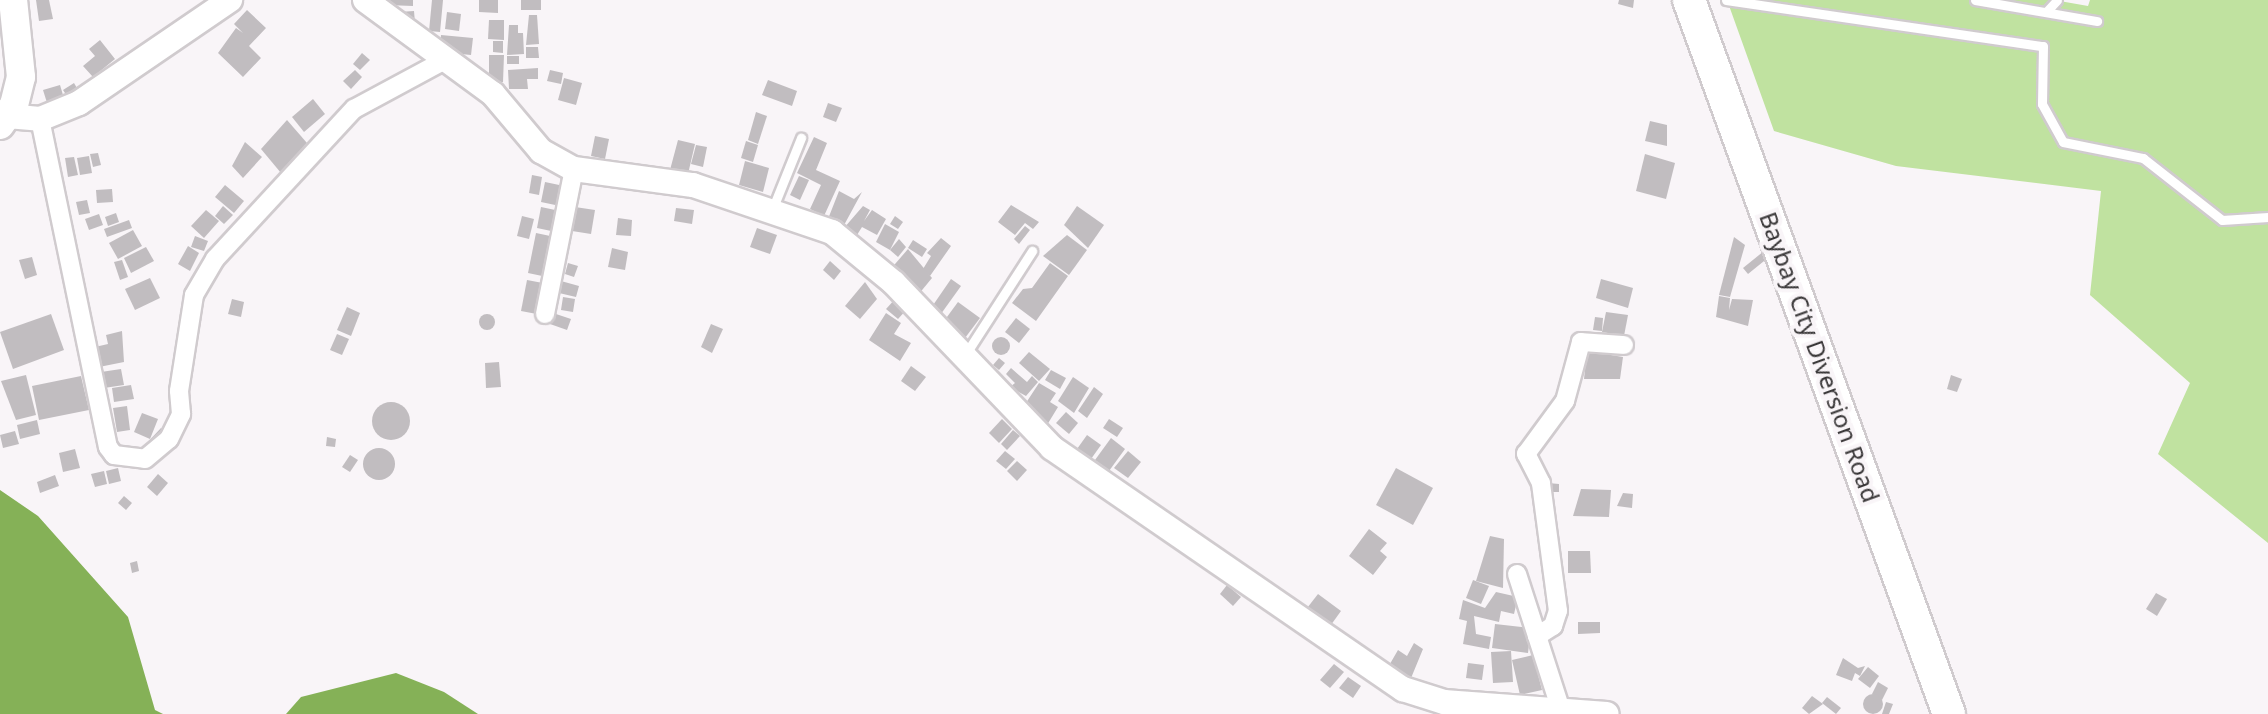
<!DOCTYPE html>
<html>
<head>
<meta charset="utf-8">
<style>
  body { margin:0 }
  #map { position:relative; width:2268px; height:714px; overflow:hidden; background:#f9f5f8; font-family:"Noto Sans",sans-serif }
  div>[style] { position:absolute }
  [style*='--x'] { left:calc(var(--x)*1px); top:calc(var(--y)*1px); width:calc(var(--w)*1px); rotate:calc(var(--a)*1deg) }
  .green>* { inset:0; background:#c0e2a0 }
  .water>* { inset:0; background:#85b157 }
  .building>* { inset:0; background:#c1bdc0 }
  .round { border-radius:50% }
  .roads { filter:drop-shadow(2px 0 #d0cbce) drop-shadow(-2px 0 #d0cbce) drop-shadow(0 2px #d0cbce) drop-shadow(0 -2px #d0cbce) }
  .lane>* { height:9px; margin:-4.5px; padding:0 4.5px; transform-origin:4.5px; border-radius:4.5px; background:#fff }
  .street>* { height:18px; margin:-9px; padding:0 9px; transform-origin:9px; border-radius:9px; background:#fff }
  .secondary>* { height:24px; margin:-12px; padding:0 12px; transform-origin:12px; border-radius:12px; background:#fff }
  .primary>* { height:28px; margin:-14px; padding:0 14px; transform-origin:14px; border-radius:14px; background:#fff }
  .highway>* { height:32px; margin:-16px; padding:0 16px; transform-origin:16px; border-radius:16px; background:#fff }
  span { translate:-50% -50%; white-space:nowrap; text-align:center; line-height:1.15; -webkit-text-stroke:8px #f9f5f8; paint-order:stroke }
  .street-label { font-size:24px; color:#383637 }
</style>
</head>
<body>
<div id="map">
  <div class="green">
    <div style="clip-path:polygon(1727px 0,2054px 0,2088px 6px,2090px 0,2268px 0,2268px 543px,2158px 454px,2190px 383px,2090px 295px,2101px 191px,1896px 166px,1774px 131px)"></div>
  </div>
  <div class="water">
    <div style="clip-path:polygon(0 490px,38px 516px,128px 617px,155px 710px,163px 714px,0 714px)"></div>
    <div style="clip-path:polygon(396px 673px,444px 692px,478px 714px,286px 714px,301px 697px)"></div>
  </div>
  <div class="building">
    <div style="clip-path:polygon(36px 0,49px 0,53px 19px,39px 21px)"></div>
    <div style="clip-path:polygon(387px 0,413px 0,413px 6px,387px 5px)"></div>
    <div style="clip-path:polygon(432px 0,443px 0,440px 32px,429px 31px)"></div>
    <div style="clip-path:polygon(479px 0,498px 0,498px 13px,479px 12px)"></div>
    <div style="clip-path:polygon(521px 0,541px 0,541px 10px,521px 10px)"></div>
    <div style="clip-path:polygon(1619px 0,1634px 0,1633px 8px,1618px 4px)"></div>
    <div style="clip-path:polygon(247px 10px,266px 28px,249px 46px,261px 58px,243px 77px,218px 53px,236px 28px,243px 33px,234px 24px)"></div>
    <div style="clip-path:polygon(414px 11px,415px 23px,399px 12px)"></div>
    <div style="clip-path:polygon(447px 12px,461px 14px,459px 31px,445px 29px)"></div>
    <div style="clip-path:polygon(529px 15px,537px 15px,539px 44px,526px 45px)"></div>
    <div style="clip-path:polygon(489px 20px,504px 20px,504px 40px,488px 39px)"></div>
    <div style="clip-path:polygon(509px 25px,518px 25px,518px 33px,523px 33px,524px 54px,507px 55px)"></div>
    <div style="clip-path:polygon(441px 35px,473px 38px,471px 55px,440px 52px)"></div>
    <div style="clip-path:polygon(100px 40px,115px 59px,93px 77px,83px 66px,95px 56px,89px 49px)"></div>
    <div style="clip-path:polygon(493px 41px,503px 41px,503px 53px,493px 52px)"></div>
    <div style="clip-path:polygon(526px 47px,538px 47px,539px 58px,526px 58px)"></div>
    <div style="clip-path:polygon(362px 53px,370px 60px,360px 70px,353px 64px)"></div>
    <div style="clip-path:polygon(489px 55px,504px 55px,503px 82px,489px 82px)"></div>
    <div style="clip-path:polygon(507px 56px,519px 56px,519px 64px,507px 64px)"></div>
    <div style="clip-path:polygon(538px 68px,538px 79px,527px 79px,528px 89px,509px 89px,508px 70px)"></div>
    <div style="clip-path:polygon(355px 70px,362px 77px,351px 89px,343px 81px)"></div>
    <div style="clip-path:polygon(550px 70px,563px 73px,561px 84px,547px 81px)"></div>
    <div style="clip-path:polygon(564px 78px,582px 83px,576px 105px,558px 100px)"></div>
    <div style="clip-path:polygon(768px 80px,797px 91px,792px 106px,762px 95px)"></div>
    <div style="clip-path:polygon(74px 83px,81px 95px,71px 102px,63px 90px)"></div>
    <div style="clip-path:polygon(60px 85px,66px 105px,49px 109px,43px 90px)"></div>
    <div style="clip-path:polygon(313px 99px,325px 114px,304px 132px,292px 117px)"></div>
    <div style="clip-path:polygon(828px 103px,842px 108px,836px 122px,823px 117px)"></div>
    <div style="clip-path:polygon(756px 112px,767px 116px,758px 144px,748px 140px)"></div>
    <div style="clip-path:polygon(287px 120px,307px 143px,281px 173px,261px 149px)"></div>
    <div style="clip-path:polygon(1650px 121px,1667px 125px,1667px 146px,1645px 141px)"></div>
    <div style="clip-path:polygon(595px 136px,609px 139px,605px 159px,591px 156px)"></div>
    <div style="clip-path:polygon(814px 137px,827px 143px,816px 170px,840px 181px,824px 216px,810px 209px,821px 185px,797px 173px)"></div>
    <div style="clip-path:polygon(678px 140px,695px 144px,688px 174px,670px 170px)"></div>
    <div style="clip-path:polygon(746px 141px,758px 145px,753px 162px,741px 158px)"></div>
    <div style="clip-path:polygon(245px 142px,262px 157px,243px 178px,232px 166px)"></div>
    <div style="clip-path:polygon(696px 145px,707px 147px,703px 167px,691px 164px)"></div>
    <div style="clip-path:polygon(98px 153px,101px 165px,93px 167px,90px 154px)"></div>
    <div style="clip-path:polygon(1645px 154px,1675px 163px,1666px 199px,1636px 191px)"></div>
    <div style="clip-path:polygon(89px 156px,92px 173px,80px 175px,77px 158px)"></div>
    <div style="clip-path:polygon(74px 157px,78px 175px,68px 177px,65px 158px)"></div>
    <div style="clip-path:polygon(745px 161px,769px 168px,763px 192px,739px 185px)"></div>
    <div style="clip-path:polygon(532px 175px,542px 177px,539px 195px,529px 193px)"></div>
    <div style="clip-path:polygon(799px 176px,809px 180px,800px 200px,790px 195px)"></div>
    <div style="clip-path:polygon(545px 182px,564px 186px,560px 206px,541px 202px)"></div>
    <div style="clip-path:polygon(225px 185px,244px 201px,234px 213px,215px 197px)"></div>
    <div style="clip-path:polygon(112px 189px,113px 202px,97px 203px,96px 190px)"></div>
    <div style="clip-path:polygon(839px 191px,854px 199px,862px 192px,843px 227px,828px 219px)"></div>
    <div style="clip-path:polygon(87px 200px,90px 213px,79px 215px,76px 202px)"></div>
    <div style="clip-path:polygon(1011px 205px,1039px 222px,1033px 229px,1025px 223px,1015px 235px,998px 222px)"></div>
    <div style="clip-path:polygon(223px 206px,233px 215px,224px 224px,215px 216px)"></div>
    <div style="clip-path:polygon(863px 206px,870px 210px,864px 221px,872px 210px,886px 219px,877px 235px,862px 227px,857px 235px,844px 228px)"></div>
    <div style="clip-path:polygon(1077px 206px,1104px 225px,1088px 248px,1064px 225px)"></div>
    <div style="clip-path:polygon(541px 207px,560px 211px,556px 232px,537px 228px)"></div>
    <div style="clip-path:polygon(575px 207px,595px 210px,591px 234px,572px 231px)"></div>
    <div style="clip-path:polygon(676px 208px,694px 210px,692px 224px,674px 221px)"></div>
    <div style="clip-path:polygon(206px 210px,219px 221px,204px 238px,191px 226px)"></div>
    <div style="clip-path:polygon(116px 213px,119px 222px,108px 226px,105px 217px)"></div>
    <div style="clip-path:polygon(99px 214px,103px 225px,89px 230px,85px 219px)"></div>
    <div style="clip-path:polygon(522px 216px,534px 219px,529px 239px,517px 236px)"></div>
    <div style="clip-path:polygon(895px 216px,903px 222px,898px 229px,890px 224px)"></div>
    <div style="clip-path:polygon(618px 218px,632px 220px,631px 236px,616px 235px)"></div>
    <div style="clip-path:polygon(129px 220px,132px 228px,107px 237px,104px 229px)"></div>
    <div style="clip-path:polygon(885px 224px,899px 232px,890px 250px,876px 242px)"></div>
    <div style="clip-path:polygon(1025px 226px,1030px 230px,1019px 244px,1014px 239px)"></div>
    <div style="clip-path:polygon(757px 228px,777px 235px,770px 254px,750px 247px)"></div>
    <div style="clip-path:polygon(133px 230px,142px 246px,118px 259px,109px 243px)"></div>
    <div style="clip-path:polygon(536px 233px,555px 237px,547px 277px,528px 273px)"></div>
    <div style="clip-path:polygon(1067px 235px,1087px 250px,1069px 275px,1043px 256px)"></div>
    <div style="clip-path:polygon(195px 236px,208px 241px,204px 251px,191px 247px)"></div>
    <div style="clip-path:polygon(1734px 237px,1745px 245px,1730px 297px,1719px 295px)"></div>
    <div style="clip-path:polygon(941px 238px,951px 246px,930px 276px,923px 269px,931px 256px,927px 253px)"></div>
    <div style="clip-path:polygon(899px 239px,906px 247px,898px 257px,890px 250px)"></div>
    <div style="clip-path:polygon(913px 240px,927px 249px,922px 257px,908px 248px)"></div>
    <div style="clip-path:polygon(188px 246px,199px 253px,190px 271px,178px 264px)"></div>
    <div style="clip-path:polygon(146px 247px,154px 261px,131px 273px,124px 258px)"></div>
    <div style="clip-path:polygon(612px 248px,628px 252px,625px 270px,608px 267px)"></div>
    <div style="clip-path:polygon(908px 249px,932px 278px,918px 295px,889px 271px)"></div>
    <div style="clip-path:polygon(1764px 251px,1769px 257px,1748px 274px,1743px 268px)"></div>
    <div style="clip-path:polygon(32px 257px,37px 275px,25px 279px,19px 260px)"></div>
    <div style="clip-path:polygon(122px 260px,128px 277px,120px 280px,114px 262px)"></div>
    <div style="clip-path:polygon(830px 261px,841px 271px,834px 280px,823px 270px)"></div>
    <div style="clip-path:polygon(568px 263px,578px 266px,574px 277px,565px 274px)"></div>
    <div style="clip-path:polygon(1050px 263px,1068px 276px,1036px 321px,1012px 303px,1023px 289px,1032px 288px)"></div>
    <div style="clip-path:polygon(150px 278px,160px 298px,135px 310px,125px 289px)"></div>
    <div style="clip-path:polygon(951px 279px,961px 286px,938px 318px,929px 311px)"></div>
    <div style="clip-path:polygon(1601px 279px,1633px 288px,1628px 308px,1596px 298px)"></div>
    <div style="clip-path:polygon(527px 280px,548px 284px,542px 315px,521px 311px)"></div>
    <div style="clip-path:polygon(561px 281px,579px 286px,576px 297px,559px 293px)"></div>
    <div style="clip-path:polygon(865px 282px,877px 299px,860px 319px,845px 306px)"></div>
    <div style="clip-path:polygon(1719px 296px,1730px 298px,1729px 310px,1732px 299px,1753px 300px,1748px 326px,1716px 317px)"></div>
    <div style="clip-path:polygon(563px 297px,575px 299px,573px 312px,561px 310px)"></div>
    <div style="clip-path:polygon(896px 298px,908px 308px,898px 319px,886px 309px)"></div>
    <div style="clip-path:polygon(232px 299px,244px 302px,241px 317px,228px 314px)"></div>
    <div style="clip-path:polygon(958px 302px,980px 318px,965px 338px,944px 321px)"></div>
    <div style="clip-path:polygon(347px 307px,360px 313px,351px 336px,337px 330px)"></div>
    <div style="clip-path:polygon(1606px 312px,1628px 315px,1624px 336px,1602px 332px)"></div>
    <div style="clip-path:polygon(553px 313px,571px 319px,567px 330px,550px 324px)"></div>
    <div style="clip-path:polygon(886px 313px,901px 323px,894px 334px,911px 343px,900px 361px,869px 340px)"></div>
    <div style="clip-path:polygon(51px 314px,64px 350px,13px 369px,0 332px)"></div>
    <div class="round" style="left:479px;top:314px;width:16px;height:16px"></div>
    <div style="clip-path:polygon(1595px 317px,1603px 318px,1602px 331px,1593px 330px)"></div>
    <div style="clip-path:polygon(1016px 318px,1030px 329px,1019px 343px,1005px 332px)"></div>
    <div style="clip-path:polygon(711px 324px,723px 329px,712px 353px,701px 347px)"></div>
    <div style="clip-path:polygon(122px 331px,124px 362px,99px 367px,95px 347px,108px 344px,106px 335px)"></div>
    <div style="clip-path:polygon(337px 334px,349px 339px,342px 355px,330px 350px)"></div>
    <div class="round" style="left:992px;top:337px;width:18px;height:18px"></div>
    <div style="clip-path:polygon(1587px 351px,1623px 357px,1620px 379px,1584px 379px)"></div>
    <div style="clip-path:polygon(1029px 352px,1050px 369px,1039px 381px,1019px 363px)"></div>
    <div style="clip-path:polygon(999px 358px,1005px 363px,999px 370px,993px 365px)"></div>
    <div style="clip-path:polygon(499px 362px,501px 387px,486px 388px,485px 363px)"></div>
    <div style="clip-path:polygon(911px 366px,926px 377px,915px 391px,901px 381px)"></div>
    <div style="clip-path:polygon(1011px 368px,1027px 382px,1032px 376px,1038px 382px,1026px 396px,1010px 387px,1015px 383px,1006px 374px)"></div>
    <div style="clip-path:polygon(121px 369px,124px 385px,104px 388px,101px 372px)"></div>
    <div style="clip-path:polygon(1051px 370px,1066px 378px,1060px 389px,1045px 380px)"></div>
    <div style="clip-path:polygon(26px 375px,36px 415px,16px 420px,1px 381px)"></div>
    <div style="clip-path:polygon(1951px 375px,1962px 379px,1957px 392px,1947px 389px)"></div>
    <div style="clip-path:polygon(81px 376px,89px 410px,39px 420px,32px 386px)"></div>
    <div style="clip-path:polygon(1073px 377px,1089px 388px,1074px 413px,1058px 401px)"></div>
    <div style="clip-path:polygon(1039px 383px,1056px 393px,1050px 402px,1058px 407px,1047px 425px,1022px 409px)"></div>
    <div style="clip-path:polygon(131px 385px,134px 399px,114px 402px,112px 388px)"></div>
    <div style="clip-path:polygon(1094px 387px,1103px 394px,1087px 418px,1078px 411px)"></div>
    <div class="round" style="left:372px;top:402px;width:38px;height:38px"></div>
    <div style="clip-path:polygon(127px 406px,130px 430px,117px 432px,113px 408px)"></div>
    <div style="clip-path:polygon(1066px 412px,1078px 423px,1069px 434px,1056px 423px)"></div>
    <div style="clip-path:polygon(142px 413px,158px 419px,150px 439px,134px 432px)"></div>
    <div style="clip-path:polygon(1002px 419px,1012px 429px,999px 443px,989px 433px)"></div>
    <div style="clip-path:polygon(1109px 419px,1123px 428px,1117px 437px,1103px 428px)"></div>
    <div style="clip-path:polygon(37px 420px,40px 434px,20px 439px,17px 425px)"></div>
    <div style="clip-path:polygon(161px 428px,167px 433px,151px 450px,145px 445px)"></div>
    <div style="clip-path:polygon(1013px 430px,1020px 436px,1007px 450px,1001px 444px)"></div>
    <div style="clip-path:polygon(15px 431px,19px 444px,3px 448px,0 435px)"></div>
    <div style="clip-path:polygon(1087px 435px,1101px 445px,1091px 459px,1077px 449px)"></div>
    <div style="clip-path:polygon(327px 437px,336px 439px,335px 447px,326px 446px)"></div>
    <div style="clip-path:polygon(1111px 438px,1125px 449px,1109px 471px,1095px 460px)"></div>
    <div class="round" style="left:363px;top:448px;width:32px;height:32px"></div>
    <div style="clip-path:polygon(75px 449px,80px 468px,63px 472px,59px 453px)"></div>
    <div style="clip-path:polygon(1005px 451px,1015px 459px,1006px 469px,996px 461px)"></div>
    <div style="clip-path:polygon(1128px 451px,1141px 462px,1128px 478px,1114px 468px)"></div>
    <div style="clip-path:polygon(350px 455px,358px 460px,350px 472px,342px 467px)"></div>
    <div style="clip-path:polygon(1017px 461px,1027px 470px,1017px 481px,1007px 471px)"></div>
    <div style="clip-path:polygon(118px 468px,121px 481px,109px 484px,106px 471px)"></div>
    <div style="clip-path:polygon(1396px 468px,1433px 488px,1413px 525px,1376px 505px)"></div>
    <div style="clip-path:polygon(104px 471px,107px 484px,95px 487px,91px 474px)"></div>
    <div style="clip-path:polygon(158px 474px,168px 483px,157px 496px,147px 487px)"></div>
    <div style="clip-path:polygon(55px 475px,59px 486px,40px 493px,37px 482px)"></div>
    <div style="clip-path:polygon(1548px 483px,1559px 484px,1559px 492px,1548px 492px)"></div>
    <div style="clip-path:polygon(1581px 489px,1611px 490px,1609px 517px,1573px 516px)"></div>
    <div style="clip-path:polygon(1623px 493px,1633px 494px,1632px 508px,1617px 506px)"></div>
    <div style="clip-path:polygon(124px 496px,132px 503px,126px 510px,118px 503px)"></div>
    <div style="clip-path:polygon(1369px 529px,1387px 543px,1380px 551px,1387px 557px,1373px 575px,1349px 556px)"></div>
    <div style="clip-path:polygon(1490px 536px,1504px 539px,1503px 588px,1476px 581px)"></div>
    <div style="clip-path:polygon(1568px 551px,1590px 551px,1591px 573px,1568px 573px)"></div>
    <div style="clip-path:polygon(137px 561px,139px 571px,132px 573px,130px 563px)"></div>
    <div style="clip-path:polygon(1473px 580px,1489px 586px,1481px 604px,1466px 598px)"></div>
    <div style="clip-path:polygon(1227px 585px,1241px 597px,1233px 606px,1220px 594px)"></div>
    <div style="clip-path:polygon(1496px 592px,1518px 597px,1514px 614px,1501px 611px,1499px 622px,1474px 616px,1476px 634px,1491px 637px,1489px 649px,1463px 644px,1467px 621px,1459px 619px,1463px 600px,1485px 608px)"></div>
    <div style="clip-path:polygon(2156px 593px,2167px 599px,2157px 616px,2146px 609px)"></div>
    <div style="clip-path:polygon(1318px 594px,1341px 611px,1328px 629px,1304px 612px)"></div>
    <div style="clip-path:polygon(1578px 622px,1600px 622px,1600px 633px,1578px 634px)"></div>
    <div style="clip-path:polygon(1495px 624px,1531px 628px,1528px 653px,1492px 648px)"></div>
    <div style="clip-path:polygon(1414px 643px,1423px 649px,1409px 683px,1387px 669px,1398px 650px,1407px 656px)"></div>
    <div style="clip-path:polygon(1511px 651px,1513px 682px,1493px 683px,1491px 652px)"></div>
    <div style="clip-path:polygon(1533px 655px,1542px 690px,1520px 695px,1512px 660px)"></div>
    <div style="clip-path:polygon(1843px 658px,1858px 668px,1865px 666px,1860px 676px,1855px 673px,1852px 681px,1836px 675px)"></div>
    <div style="clip-path:polygon(1468px 663px,1484px 665px,1482px 680px,1466px 678px)"></div>
    <div style="clip-path:polygon(1334px 664px,1344px 672px,1330px 688px,1320px 680px)"></div>
    <div style="clip-path:polygon(1868px 667px,1879px 676px,1870px 688px,1858px 679px)"></div>
    <div style="clip-path:polygon(1348px 677px,1361px 686px,1353px 698px,1339px 688px)"></div>
    <div style="clip-path:polygon(1878px 682px,1888px 688px,1882px 700px,1872px 694px)"></div>
    <div class="round" style="left:1863px;top:694px;width:20px;height:20px"></div>
    <div style="clip-path:polygon(1812px 696px,1823px 704px,1809px 714px,1802px 708px)"></div>
    <div style="clip-path:polygon(1827px 697px,1841px 708px,1836px 714px,1822px 703px)"></div>
    <div style="clip-path:polygon(1886px 702px,1893px 704px,1889px 714px,1882px 714px)"></div>
  </div>
  <div class="roads">
    <div class="lane">
      <div style="--x:1726;--y:0;--w:320;--a:8.3"></div>
      <div style="--x:2043;--y:46;--w:58;--a:91"></div>
      <div style="--x:2042;--y:104;--w:43;--a:61.1"></div>
      <div style="--x:2063;--y:142;--w:82;--a:11.3"></div>
      <div style="--x:2143;--y:158;--w:100;--a:38.1"></div>
      <div style="--x:2222;--y:220;--w:46;--a:-3.7"></div>
      <div style="--x:1975;--y:0;--w:124;--a:9.8"></div>
      <div style="--x:2046;--y:12;--w:16;--a:-47"></div>
      <div style="--x:772;--y:210;--w:78;--a:-68.1"></div>
      <div style="--x:965;--y:355;--w:124;--a:-57.2"></div>
    </div>
    <div class="street">
      <div style="--x:40;--y:119;--w:335;--a:78.3"></div>
      <div style="--x:108;--y:447;--w:10;--a:53"></div>
      <div style="--x:114;--y:455;--w:31;--a:7"></div>
      <div style="--x:145;--y:459;--w:31;--a:-40"></div>
      <div style="--x:169;--y:439;--w:28;--a:-64"></div>
      <div style="--x:181;--y:414;--w:23;--a:-95"></div>
      <div style="--x:179;--y:391;--w:97;--a:-81.1"></div>
      <div style="--x:194;--y:295;--w:42;--a:-59.7"></div>
      <div style="--x:215;--y:259;--w:205;--a:-47.2"></div>
      <div style="--x:354;--y:109;--w:103;--a:-28.3"></div>
      <div style="--x:545;--y:314;--w:148;--a:-78.7"></div>
      <div style="--x:1517;--y:574;--w:140;--a:72.1"></div>
      <div style="--x:1537;--y:636;--w:19;--a:-32"></div>
      <div style="--x:1553;--y:626;--w:16;--a:-72"></div>
      <div style="--x:1558;--y:611;--w:129;--a:-97.6"></div>
      <div style="--x:1541;--y:483;--w:33;--a:-117"></div>
      <div style="--x:1526;--y:454;--w:66;--a:-53.7"></div>
      <div style="--x:1565;--y:401;--w:61;--a:-74.8"></div>
      <div style="--x:1581;--y:342;--w:43;--a:4"></div>
    </div>
    <div class="secondary">
      <div style="--x:365;--y:0;--w:159;--a:36.3"></div>
      <div style="--x:493;--y:94;--w:75;--a:49.9"></div>
      <div style="--x:541;--y:151;--w:38;--a:29"></div>
      <div style="--x:574;--y:169;--w:120;--a:7.7"></div>
      <div style="--x:693;--y:185;--w:147;--a:18.7"></div>
      <div style="--x:832;--y:232;--w:80;--a:39.4"></div>
      <div style="--x:894;--y:283;--w:228;--a:46.2"></div>
      <div style="--x:1052;--y:448;--w:426;--a:34.5"></div>
      <div style="--x:1403;--y:689;--w:43;--a:17.6"></div>
      <div style="--x:1444;--y:702;--w:163;--a:4.2"></div>
      <div style="--x:7;--y:116;--w:33;--a:5"></div>
      <div style="--x:40;--y:119;--w:42;--a:-22.3"></div>
      <div style="--x:79;--y:103;--w:183;--a:-34.3"></div>
    </div>
    <div class="primary">
      <div style="--x:0;--y:125;--w:24;--a:-55"></div>
      <div style="--x:14;--y:105;--w:29;--a:-76"></div>
      <div style="--x:21;--y:77;--w:77;--a:-95.9"></div>
    </div>
    <div class="highway">
      <div style="--x:1689;--y:0;--w:760;--a:69.99"></div>
    </div>
  </div>
  <div class="street-label">
    <span style="left:1820px;top:357px;rotate:70deg">Baybay City Diversion Road</span>
  </div>
</div>
</body>
</html>
